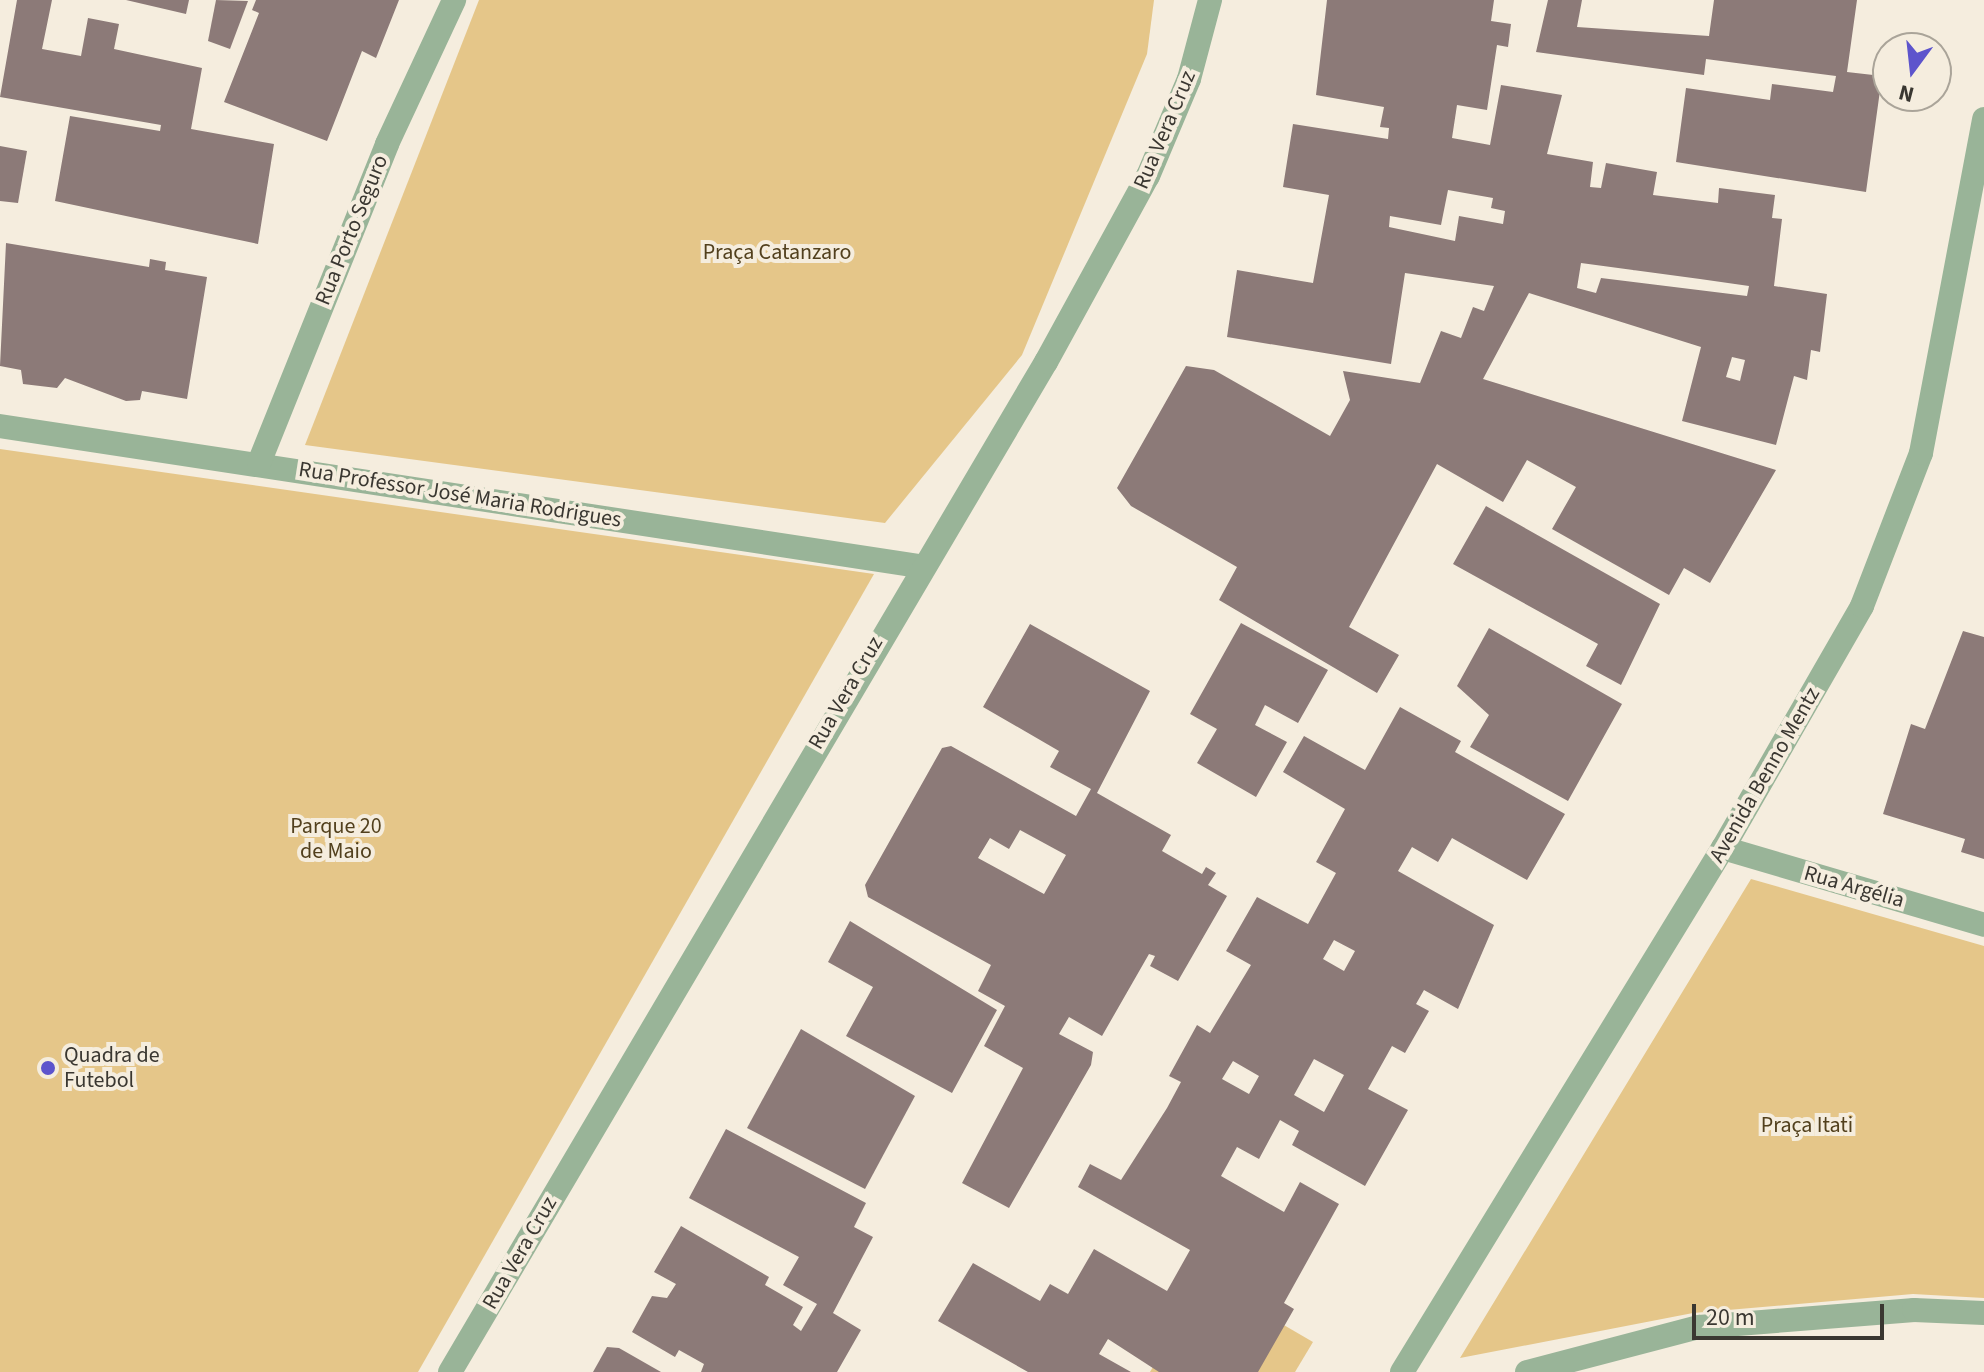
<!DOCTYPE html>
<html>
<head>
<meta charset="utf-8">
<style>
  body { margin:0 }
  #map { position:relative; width:1984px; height:1372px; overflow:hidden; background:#f5edde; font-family:"Source Sans 3",sans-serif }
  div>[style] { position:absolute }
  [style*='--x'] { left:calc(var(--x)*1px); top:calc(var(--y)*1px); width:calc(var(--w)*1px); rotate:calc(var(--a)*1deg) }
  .green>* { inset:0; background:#e5c689 }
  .building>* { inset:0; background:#8c7a78 }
  .minor>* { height:24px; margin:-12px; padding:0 12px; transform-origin:12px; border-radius:12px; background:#99b498 }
  .dots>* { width:22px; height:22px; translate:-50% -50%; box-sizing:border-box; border:4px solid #f5edde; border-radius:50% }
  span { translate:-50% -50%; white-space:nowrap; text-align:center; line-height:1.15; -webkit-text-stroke:8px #f5edde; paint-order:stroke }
  .street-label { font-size:22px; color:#3a3731 }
  .park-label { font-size:22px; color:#52401d }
  .poi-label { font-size:22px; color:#3a3731 }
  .left { translate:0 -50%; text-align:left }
  .north { position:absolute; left:1872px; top:32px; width:80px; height:80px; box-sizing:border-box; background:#f5edde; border:2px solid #aaa499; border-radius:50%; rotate:195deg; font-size:22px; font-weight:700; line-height:32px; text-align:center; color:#3a3731 }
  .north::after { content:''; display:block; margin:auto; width:28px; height:36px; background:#5d54cc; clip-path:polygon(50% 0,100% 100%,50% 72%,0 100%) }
  .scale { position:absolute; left:1692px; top:1304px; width:192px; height:36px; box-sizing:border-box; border:4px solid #3a3731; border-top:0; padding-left:10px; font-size:24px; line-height:28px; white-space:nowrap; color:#3a3731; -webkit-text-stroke:6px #f5edde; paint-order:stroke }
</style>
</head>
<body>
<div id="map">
  <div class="green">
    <div style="clip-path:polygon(479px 0,1154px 0,1147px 54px,1022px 355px,885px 523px,305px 445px)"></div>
    <div style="clip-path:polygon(0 449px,874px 574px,418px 1372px,0 1372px)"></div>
    <div style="clip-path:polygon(1751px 879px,1984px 946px,1984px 1298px,1913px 1294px,1693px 1313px,1460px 1358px)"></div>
    <div style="clip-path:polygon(1205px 1279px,1313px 1342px,1295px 1372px,1150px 1372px)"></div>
  </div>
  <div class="building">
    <div style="clip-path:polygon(17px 0,52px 0,42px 49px,81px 56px,88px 18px,119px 24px,114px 49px,202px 68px,191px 129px,274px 144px,258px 244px,55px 201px,70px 116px,160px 131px,161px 125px,0 97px)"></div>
    <div style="clip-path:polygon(126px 0,189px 0,186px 14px)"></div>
    <div style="clip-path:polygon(216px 0,248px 1px,230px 49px,208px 41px)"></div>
    <div style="clip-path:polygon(256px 0,399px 0,376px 58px,362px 51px,327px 141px,224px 102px,259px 13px,252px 10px)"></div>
    <div style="clip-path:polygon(evenodd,1327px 0,1494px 0,1491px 21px,1511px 24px,1508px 47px,1497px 45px,1487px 110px,1457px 105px,1452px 138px,1490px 145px,1501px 85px,1562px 95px,1547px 154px,1593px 162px,1590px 187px,1601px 188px,1606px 163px,1657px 172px,1653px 195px,1718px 203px,1719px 188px,1775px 195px,1772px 218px,1782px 219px,1774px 286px,1827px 294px,1820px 352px,1811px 350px,1807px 380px,1794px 376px,1776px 445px,1682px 421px,1701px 347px,1529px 293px,1483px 379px,1776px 470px,1710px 583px,1684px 568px,1669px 595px,1552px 529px,1576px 487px,1527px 460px,1503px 502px,1437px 464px,1349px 627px,1399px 655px,1377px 693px,1219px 600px,1237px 567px,1131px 506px,1117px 488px,1186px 366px,1214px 370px,1330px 436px,1350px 400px,1343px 371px,1420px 383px,1441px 331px,1461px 338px,1473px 307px,1484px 311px,1494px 286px,1405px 273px,1391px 364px,1227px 337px,1237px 270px,1313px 283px,1329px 195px,1283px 187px,1293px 124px,1388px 139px,1389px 128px,1380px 127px,1384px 107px,1316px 95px,1327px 0,1448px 190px,1493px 198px,1491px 208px,1505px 211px,1503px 224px,1459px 216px,1455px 241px,1389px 227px,1390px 216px,1441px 225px,1448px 190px,1327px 0,1581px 263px,1700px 279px,1749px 286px,1747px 296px,1601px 278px,1596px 293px,1577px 288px,1581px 263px,1327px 0,1732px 357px,1745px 360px,1740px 381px,1726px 377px,1732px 357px)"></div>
    <div style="clip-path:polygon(1548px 0,1582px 0,1577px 27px,1709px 36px,1714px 0,1857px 0,1847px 72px,1882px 76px,1866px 192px,1676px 162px,1686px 88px,1770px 100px,1772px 84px,1833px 92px,1836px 76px,1706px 59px,1704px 75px,1536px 52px)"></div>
    <div style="clip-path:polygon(0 146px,27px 151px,18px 203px,0 201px)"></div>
    <div style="clip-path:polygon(6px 243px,149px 267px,150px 259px,166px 262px,165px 270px,207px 277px,187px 399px,142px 391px,140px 400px,126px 401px,65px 378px,57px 388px,23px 384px,21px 370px,0 366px)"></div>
    <div style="clip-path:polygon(1486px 506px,1660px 604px,1621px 685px,1586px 666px,1598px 644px,1453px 564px)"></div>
    <div style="clip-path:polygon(1241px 623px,1328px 670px,1298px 723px,1265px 705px,1255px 725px,1287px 742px,1256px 797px,1197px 763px,1217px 729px,1190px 714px)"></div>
    <div style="clip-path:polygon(evenodd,1030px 624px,1150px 691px,1097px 793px,1171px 835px,1162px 851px,1202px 874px,1206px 867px,1216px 873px,1208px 885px,1227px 896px,1178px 981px,1150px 966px,1155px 956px,1149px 954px,1102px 1036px,1069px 1017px,1059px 1034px,1093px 1052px,1091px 1065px,1009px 1208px,962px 1183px,1023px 1068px,984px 1046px,1005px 1006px,978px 991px,991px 965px,868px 897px,865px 885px,942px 748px,951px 746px,1076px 816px,1091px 789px,1050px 767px,1059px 751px,983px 707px,1030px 624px,1020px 830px,1066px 855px,1044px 894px,978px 858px,990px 838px,1009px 849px,1020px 830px)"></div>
    <div style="clip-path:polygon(1489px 628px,1622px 704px,1568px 801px,1470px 747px,1489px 715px,1457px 686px)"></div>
    <div style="clip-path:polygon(1963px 631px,1984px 637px,1984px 859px,1961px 852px,1965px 839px,1883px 814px,1911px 724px,1925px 729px)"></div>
    <div style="clip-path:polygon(evenodd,1400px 707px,1461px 741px,1455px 752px,1565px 814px,1527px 880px,1452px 838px,1438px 862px,1412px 847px,1398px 871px,1494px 925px,1458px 1009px,1424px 990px,1416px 1004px,1429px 1011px,1405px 1053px,1392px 1046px,1368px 1089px,1408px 1110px,1365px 1186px,1292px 1145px,1299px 1131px,1280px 1120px,1259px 1159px,1237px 1147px,1221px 1176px,1284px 1212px,1300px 1182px,1339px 1204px,1284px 1303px,1294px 1309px,1258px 1372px,1159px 1372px,1108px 1339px,1099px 1354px,1131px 1372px,1028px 1372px,938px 1321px,973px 1263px,1040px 1301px,1050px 1284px,1068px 1294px,1094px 1249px,1167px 1291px,1190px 1250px,1078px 1187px,1090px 1164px,1121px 1180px,1167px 1108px,1181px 1082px,1169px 1076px,1197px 1025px,1210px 1033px,1251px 965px,1226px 951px,1257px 897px,1308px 924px,1336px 873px,1316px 862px,1345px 809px,1283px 772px,1304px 736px,1365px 770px,1400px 707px,1334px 940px,1355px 951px,1344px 971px,1323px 959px,1334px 940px,1400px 707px,1314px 1059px,1344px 1075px,1324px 1112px,1294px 1095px,1314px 1059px,1400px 707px,1233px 1061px,1259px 1076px,1249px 1094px,1222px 1079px,1233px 1061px)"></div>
    <div style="clip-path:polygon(850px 921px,997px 1010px,952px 1093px,846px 1036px,873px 987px,828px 962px)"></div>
    <div style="clip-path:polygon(801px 1029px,915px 1096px,865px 1189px,747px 1128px)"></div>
    <div style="clip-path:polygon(726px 1129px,866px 1203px,854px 1227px,873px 1237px,833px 1313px,861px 1330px,837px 1372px,701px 1372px,704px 1364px,679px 1350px,675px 1357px,632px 1332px,652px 1296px,667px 1298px,676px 1284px,654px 1272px,681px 1226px,769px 1277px,765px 1285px,803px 1307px,793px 1325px,801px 1331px,817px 1304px,783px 1285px,799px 1257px,689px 1198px)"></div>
    <div style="clip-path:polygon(607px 1347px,619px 1348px,661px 1372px,593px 1372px)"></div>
  </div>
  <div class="minor">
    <div style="--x:0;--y:426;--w:930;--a:8.66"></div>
    <div style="--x:259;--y:463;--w:344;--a:-68.1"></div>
    <div style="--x:387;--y:144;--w:159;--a:-65"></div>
    <div style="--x:1723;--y:848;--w:272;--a:16.4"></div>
    <div style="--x:450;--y:1372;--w:1173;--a:-59.46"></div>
    <div style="--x:1046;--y:362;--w:212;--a:-61.3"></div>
    <div style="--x:1148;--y:176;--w:105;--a:-67.1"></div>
    <div style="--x:1189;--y:79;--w:82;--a:-75.1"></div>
    <div style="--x:1402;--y:1372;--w:615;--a:-58.51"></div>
    <div style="--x:1723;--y:848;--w:279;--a:-60.1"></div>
    <div style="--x:1862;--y:606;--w:164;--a:-68.9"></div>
    <div style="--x:1921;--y:453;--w:340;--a:-79.3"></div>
    <div style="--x:1527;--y:1372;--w:178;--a:-14.7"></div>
    <div style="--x:1699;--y:1327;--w:216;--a:-4.5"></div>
    <div style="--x:1914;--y:1310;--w:70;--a:2.5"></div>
  </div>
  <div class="dots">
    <div style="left:48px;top:1068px;background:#5d54cc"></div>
  </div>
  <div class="street-label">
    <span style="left:1165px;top:130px;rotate:-67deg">Rua Vera Cruz</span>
    <span style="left:352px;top:230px;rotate:-68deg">Rua Porto Seguro</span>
    <span style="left:460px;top:495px;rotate:9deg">Rua Professor José Maria Rodrigues</span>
    <span style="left:846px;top:693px;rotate:-60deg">Rua Vera Cruz</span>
    <span style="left:1765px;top:775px;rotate:-60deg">Avenida Benno Mentz</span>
    <span style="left:1854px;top:887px;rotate:16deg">Rua Argélia</span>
    <span style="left:520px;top:1253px;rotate:-60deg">Rua Vera Cruz</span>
  </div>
  <div class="park-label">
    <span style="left:777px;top:253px">Praça Catanzaro</span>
    <span style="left:336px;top:839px">Parque 20<br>de Maio</span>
    <span style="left:1807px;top:1126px">Praça Itati</span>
  </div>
  <div class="poi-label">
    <span class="left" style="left:64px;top:1068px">Quadra de<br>Futebol</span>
  </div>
  <div class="north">N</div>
  <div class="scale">20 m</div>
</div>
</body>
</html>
